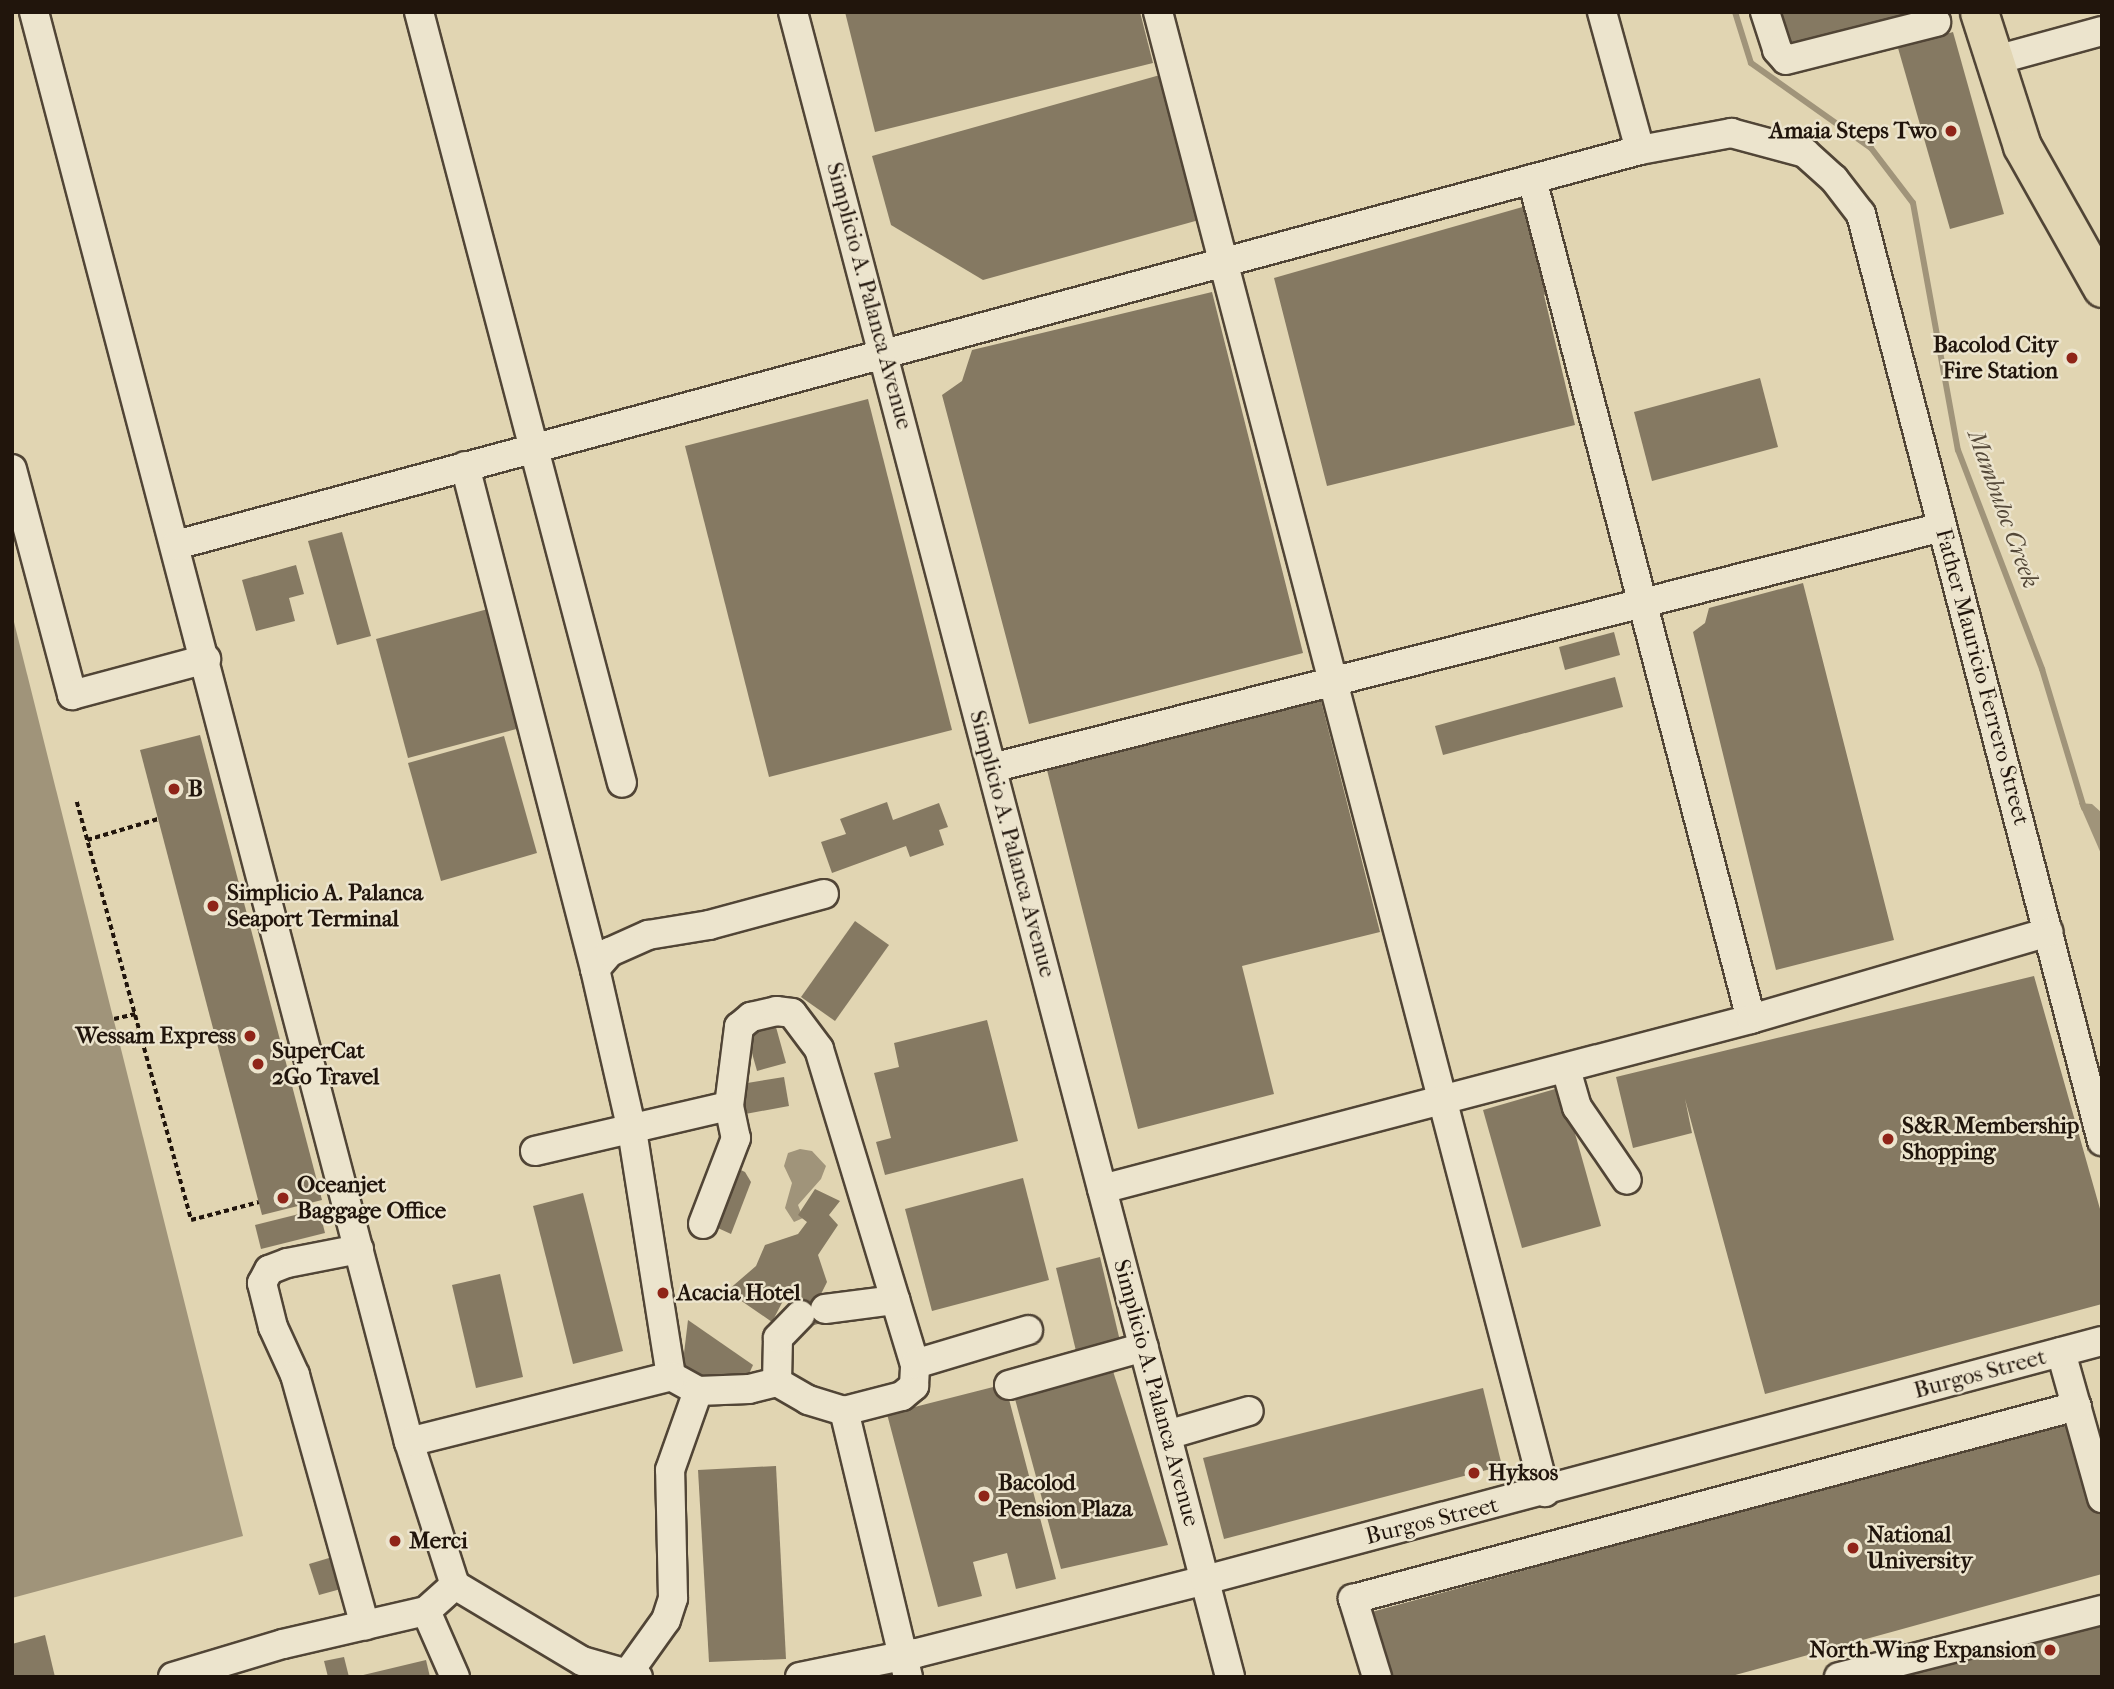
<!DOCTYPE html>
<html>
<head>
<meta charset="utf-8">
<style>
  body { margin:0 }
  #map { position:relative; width:2114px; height:1689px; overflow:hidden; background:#e1d5b2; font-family:"IM FELL French Canon",serif }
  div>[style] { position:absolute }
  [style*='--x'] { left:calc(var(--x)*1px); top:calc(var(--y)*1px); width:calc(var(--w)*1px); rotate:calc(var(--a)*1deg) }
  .water>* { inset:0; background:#a0947a }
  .stream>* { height:6px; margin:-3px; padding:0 3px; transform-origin:3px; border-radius:3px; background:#a0947a }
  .building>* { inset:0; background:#857962 }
  .path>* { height:3.5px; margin-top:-1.75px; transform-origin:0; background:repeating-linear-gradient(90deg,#21150c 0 5px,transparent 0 8.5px) }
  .roads { filter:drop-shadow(2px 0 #514536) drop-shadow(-2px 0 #514536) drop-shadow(0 2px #514536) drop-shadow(0 -2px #514536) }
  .minor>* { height:28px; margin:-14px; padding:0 14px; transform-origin:14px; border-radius:14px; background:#ece4cd }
  .major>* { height:37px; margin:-18.5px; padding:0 18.5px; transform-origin:18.5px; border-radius:18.5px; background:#e1d5b2 }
  .dots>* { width:19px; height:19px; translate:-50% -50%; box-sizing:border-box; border:4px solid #ece4cd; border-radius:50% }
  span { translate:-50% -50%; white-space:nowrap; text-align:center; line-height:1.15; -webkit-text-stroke:5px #ece4cd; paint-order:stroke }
  .poi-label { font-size:23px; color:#21150c; font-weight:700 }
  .right { translate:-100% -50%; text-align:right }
  .left { translate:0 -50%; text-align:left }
  .street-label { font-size:23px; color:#21150c }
  .water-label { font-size:24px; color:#544838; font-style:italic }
  .frame { position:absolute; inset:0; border:14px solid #21150c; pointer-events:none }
</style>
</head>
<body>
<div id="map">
  <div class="water">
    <div style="clip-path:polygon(12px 614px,243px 1536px,12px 1598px)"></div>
    <div style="clip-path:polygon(2079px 803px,2092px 804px,2102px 813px,2102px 856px)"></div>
    <div style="clip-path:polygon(800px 1149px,812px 1151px,826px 1166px,821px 1179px,798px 1205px,803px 1218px,794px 1222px,785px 1208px,792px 1183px,784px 1166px,788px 1153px)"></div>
  </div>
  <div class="stream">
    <div style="--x:1735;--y:12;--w:53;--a:72.6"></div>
    <div style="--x:1751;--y:63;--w:147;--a:35.3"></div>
    <div style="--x:1871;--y:148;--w:69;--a:52.6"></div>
    <div style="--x:1913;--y:203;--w:251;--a:79.7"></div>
    <div style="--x:1958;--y:450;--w:235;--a:69"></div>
    <div style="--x:2042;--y:669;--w:145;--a:73.2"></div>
  </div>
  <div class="building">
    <div style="clip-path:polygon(845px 12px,1140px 12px,1153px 63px,875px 132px)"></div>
    <div style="clip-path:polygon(1776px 12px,1922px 12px,1786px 50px)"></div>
    <div style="clip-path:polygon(1953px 32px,2004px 214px,1950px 229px,1898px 48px)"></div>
    <div style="clip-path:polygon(1160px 75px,1199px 220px,983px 280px,891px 225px,872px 156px)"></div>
    <div style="clip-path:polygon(1526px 206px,1550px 292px,1544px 295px,1575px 425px,1327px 486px,1274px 278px)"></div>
    <div style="clip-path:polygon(1212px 292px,1303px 653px,1029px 724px,942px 395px,962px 381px,972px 350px)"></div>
    <div style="clip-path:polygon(1760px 378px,1778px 447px,1652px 481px,1634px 412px)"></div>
    <div style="clip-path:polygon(868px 399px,952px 730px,769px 777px,685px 446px)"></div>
    <div style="clip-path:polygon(342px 532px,371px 636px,337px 645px,308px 541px)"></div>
    <div style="clip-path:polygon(296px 565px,304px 594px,289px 598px,295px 621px,256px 631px,242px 580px)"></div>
    <div style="clip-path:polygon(1803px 583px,1894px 940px,1776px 970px,1693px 632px,1705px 623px,1709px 608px)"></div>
    <div style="clip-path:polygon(488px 609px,520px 728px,408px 758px,376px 639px)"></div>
    <div style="clip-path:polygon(1614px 632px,1620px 655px,1565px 670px,1559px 647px)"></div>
    <div style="clip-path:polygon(1615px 677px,1623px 707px,1443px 755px,1435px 726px)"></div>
    <div style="clip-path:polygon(1320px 697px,1380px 932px,1242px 966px,1274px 1094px,1138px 1129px,1047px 770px)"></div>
    <div style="clip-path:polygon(200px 735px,322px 1200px,262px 1215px,140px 750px)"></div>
    <div style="clip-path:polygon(504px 736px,537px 853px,441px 881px,408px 763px)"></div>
    <div style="clip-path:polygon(887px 802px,893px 820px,939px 803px,948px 827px,939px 830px,944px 845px,910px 857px,906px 846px,832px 873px,821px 842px,846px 834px,840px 819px)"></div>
    <div style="clip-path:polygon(855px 921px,889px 945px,835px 1021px,801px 997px)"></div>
    <div style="clip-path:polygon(2034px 976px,2102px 1216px,2102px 1304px,1765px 1394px,1685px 1099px,1692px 1133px,1633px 1148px,1616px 1077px)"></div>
    <div style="clip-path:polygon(774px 1020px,786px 1063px,757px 1071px,745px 1028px)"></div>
    <div style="clip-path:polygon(987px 1020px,1018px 1141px,885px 1175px,876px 1142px,891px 1138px,874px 1073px,899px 1067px,894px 1043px)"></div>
    <div style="clip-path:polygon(784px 1077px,789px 1106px,740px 1115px,735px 1085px)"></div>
    <div style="clip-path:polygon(1562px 1087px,1601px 1226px,1522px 1248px,1483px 1110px)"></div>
    <div style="clip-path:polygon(730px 1165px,745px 1172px,751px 1182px,731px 1234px,707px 1223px)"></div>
    <div style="clip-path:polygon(1023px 1178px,1049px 1280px,932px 1311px,905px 1209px)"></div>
    <div style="clip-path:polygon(815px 1189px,840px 1201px,829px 1215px,838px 1225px,818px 1255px,827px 1282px,821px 1294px,829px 1321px,803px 1328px,797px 1301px,784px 1299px,772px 1322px,727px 1291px,756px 1266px,765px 1245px,798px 1234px,807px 1222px,798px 1215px)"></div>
    <div style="clip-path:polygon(583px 1193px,623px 1351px,573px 1364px,533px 1206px)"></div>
    <div style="clip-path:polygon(319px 1209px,325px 1233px,261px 1249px,255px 1225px)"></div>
    <div style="clip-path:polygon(1100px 1257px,1120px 1341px,1076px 1351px,1056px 1268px)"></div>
    <div style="clip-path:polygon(500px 1274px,523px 1377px,476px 1388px,452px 1285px)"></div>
    <div style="clip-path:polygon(688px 1320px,753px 1365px,744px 1385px,682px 1370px)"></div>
    <div style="clip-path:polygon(1113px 1371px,1168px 1545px,1061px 1569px,1015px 1399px)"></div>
    <div style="clip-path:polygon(1005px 1384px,1056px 1579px,1016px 1589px,1007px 1553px,973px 1562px,982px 1596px,938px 1607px,887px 1414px)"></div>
    <div style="clip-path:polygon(1483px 1388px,1502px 1466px,1224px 1539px,1203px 1458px)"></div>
    <div style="clip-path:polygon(2074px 1420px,2102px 1522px,2102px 1574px,1728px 1677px,1385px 1677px,1368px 1613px)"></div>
    <div style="clip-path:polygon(776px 1466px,786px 1659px,709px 1662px,698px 1470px)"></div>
    <div style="clip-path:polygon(339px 1555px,348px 1587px,319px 1595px,309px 1564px)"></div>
    <div style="clip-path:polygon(2102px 1623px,2102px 1677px,1900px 1677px,1900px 1676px)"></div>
    <div style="clip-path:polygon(45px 1635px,55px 1677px,12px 1677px,12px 1644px)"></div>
    <div style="clip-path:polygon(344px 1657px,349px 1677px,328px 1677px,324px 1661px)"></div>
    <div style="clip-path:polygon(426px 1660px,430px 1677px,359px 1677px,359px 1676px)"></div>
  </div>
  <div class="path">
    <div style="--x:77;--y:802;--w:433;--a:74.7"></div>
    <div style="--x:191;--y:1220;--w:70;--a:-14.8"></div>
    <div style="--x:87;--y:840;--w:74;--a:-16.5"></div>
    <div style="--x:114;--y:1019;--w:22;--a:-13"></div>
  </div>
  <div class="roads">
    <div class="minor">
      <div style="--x:34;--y:12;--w:1478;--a:75.31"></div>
      <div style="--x:409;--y:1442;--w:150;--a:72.2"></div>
      <div style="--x:419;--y:12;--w:797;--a:75.25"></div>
      <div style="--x:793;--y:12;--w:1721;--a:75.29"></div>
      <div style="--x:1158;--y:12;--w:1530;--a:75.35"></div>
      <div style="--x:1602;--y:12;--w:143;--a:74.6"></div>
      <div style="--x:1765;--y:12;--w:40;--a:72"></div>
      <div style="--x:1777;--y:50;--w:13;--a:48"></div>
      <div style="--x:1786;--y:60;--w:155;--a:-14.2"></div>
      <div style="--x:1992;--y:61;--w:114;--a:-15.3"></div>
      <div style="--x:1532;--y:179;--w:868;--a:75.39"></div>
      <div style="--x:465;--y:466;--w:520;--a:75.51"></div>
      <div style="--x:595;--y:969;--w:165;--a:77.1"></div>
      <div style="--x:632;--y:1130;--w:249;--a:81"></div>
      <div style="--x:671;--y:1376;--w:31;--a:29"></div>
      <div style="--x:698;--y:1391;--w:51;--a:-2.2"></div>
      <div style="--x:749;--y:1389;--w:29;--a:-14"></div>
      <div style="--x:777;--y:1382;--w:36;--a:30"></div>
      <div style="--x:808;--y:1400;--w:38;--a:17"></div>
      <div style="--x:12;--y:469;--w:234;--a:75.1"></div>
      <div style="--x:72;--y:695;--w:139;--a:-15"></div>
      <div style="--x:176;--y:545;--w:1516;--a:-15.1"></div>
      <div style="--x:1640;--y:150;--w:93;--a:-10.6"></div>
      <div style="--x:1731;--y:133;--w:77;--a:15.1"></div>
      <div style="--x:1805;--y:153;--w:39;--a:42"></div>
      <div style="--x:1834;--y:179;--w:44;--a:52.4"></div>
      <div style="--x:1861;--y:214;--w:958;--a:75.43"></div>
      <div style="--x:992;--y:768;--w:980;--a:-14.23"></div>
      <div style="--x:595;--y:969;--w:23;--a:-49"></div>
      <div style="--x:610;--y:952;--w:42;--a:-24.1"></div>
      <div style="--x:648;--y:935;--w:62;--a:-9.3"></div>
      <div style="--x:709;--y:925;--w:119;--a:-15.1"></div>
      <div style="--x:1566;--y:1069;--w:40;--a:74"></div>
      <div style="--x:1577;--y:1107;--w:88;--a:55.6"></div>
      <div style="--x:729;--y:1106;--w:80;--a:-82.8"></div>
      <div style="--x:739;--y:1027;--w:16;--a:-40"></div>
      <div style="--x:751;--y:1017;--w:26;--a:-13"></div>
      <div style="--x:776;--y:1011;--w:16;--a:7"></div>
      <div style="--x:792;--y:1013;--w:45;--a:53.1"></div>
      <div style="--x:819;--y:1049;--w:329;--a:73.1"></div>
      <div style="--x:535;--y:1151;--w:199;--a:-13.1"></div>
      <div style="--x:729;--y:1106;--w:33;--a:78"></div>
      <div style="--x:736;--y:1138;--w:92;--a:111"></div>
      <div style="--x:1102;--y:1189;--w:671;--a:-14.68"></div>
      <div style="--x:1751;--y:1019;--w:310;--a:-16.3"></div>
      <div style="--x:359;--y:1249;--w:73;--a:169"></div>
      <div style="--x:287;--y:1263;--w:19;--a:159"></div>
      <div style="--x:269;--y:1270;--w:15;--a:118"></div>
      <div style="--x:262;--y:1283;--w:45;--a:76"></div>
      <div style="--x:273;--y:1327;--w:53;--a:65.4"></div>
      <div style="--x:295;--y:1375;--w:260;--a:74.4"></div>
      <div style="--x:825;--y:1309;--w:71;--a:-7.3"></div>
      <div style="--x:2061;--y:1352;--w:152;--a:74.3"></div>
      <div style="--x:777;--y:1382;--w:44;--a:-88.7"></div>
      <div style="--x:778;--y:1338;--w:32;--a:-46"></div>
      <div style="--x:1009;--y:1385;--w:140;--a:-15.7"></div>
      <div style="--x:1167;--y:1435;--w:85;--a:-16.3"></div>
      <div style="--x:409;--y:1442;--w:270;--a:-14.1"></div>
      <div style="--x:455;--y:1585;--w:148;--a:30.9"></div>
      <div style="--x:582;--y:1661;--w:58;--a:15.9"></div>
      <div style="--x:426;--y:1611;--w:72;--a:66.3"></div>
      <div style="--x:628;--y:1673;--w:65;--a:-54.4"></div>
      <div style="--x:666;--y:1620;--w:23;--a:-72"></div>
      <div style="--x:673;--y:1598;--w:128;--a:-91.3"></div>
      <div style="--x:670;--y:1470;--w:84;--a:-70.5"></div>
      <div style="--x:173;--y:1677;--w:115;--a:-16.7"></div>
      <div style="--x:283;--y:1644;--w:147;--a:-13"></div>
      <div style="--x:426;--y:1611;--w:39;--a:-42"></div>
      <div style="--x:800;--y:1677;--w:119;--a:-11.6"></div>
      <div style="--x:917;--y:1653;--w:297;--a:-14.2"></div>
      <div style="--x:1205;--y:1580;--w:928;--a:-14.92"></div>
      <div style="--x:908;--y:1677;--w:274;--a:-103.5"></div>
      <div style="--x:844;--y:1411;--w:60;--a:-14.5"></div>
      <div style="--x:902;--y:1396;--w:16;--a:-40"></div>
      <div style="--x:914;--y:1386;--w:22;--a:-87"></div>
      <div style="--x:915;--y:1364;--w:118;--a:-16.7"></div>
      <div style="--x:1377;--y:1677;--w:82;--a:-107.1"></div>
      <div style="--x:1353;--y:1599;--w:749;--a:-14.93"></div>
      <div style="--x:1839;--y:1677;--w:271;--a:-14.3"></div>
    </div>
    <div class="major">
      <div style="--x:1979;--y:12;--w:141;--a:72.2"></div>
      <div style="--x:2022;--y:146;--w:163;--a:60.6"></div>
    </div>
  </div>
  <div class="dots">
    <div style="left:1951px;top:131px;background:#8f2418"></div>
    <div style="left:2072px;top:358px;background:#8f2418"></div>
    <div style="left:174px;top:789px;background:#8f2418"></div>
    <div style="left:213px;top:906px;background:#8f2418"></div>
    <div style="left:250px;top:1036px;background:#8f2418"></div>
    <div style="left:258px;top:1064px;background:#8f2418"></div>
    <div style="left:1888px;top:1139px;background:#8f2418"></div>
    <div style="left:283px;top:1198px;background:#8f2418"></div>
    <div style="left:663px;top:1293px;background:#8f2418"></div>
    <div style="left:1474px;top:1473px;background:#8f2418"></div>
    <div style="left:984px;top:1496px;background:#8f2418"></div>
    <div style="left:395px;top:1541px;background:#8f2418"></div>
    <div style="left:1853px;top:1548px;background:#8f2418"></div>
    <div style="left:2050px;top:1650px;background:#8f2418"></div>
  </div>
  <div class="poi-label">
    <span class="right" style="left:1937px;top:131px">Amaia Steps Two</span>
    <span class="right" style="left:2058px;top:358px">Bacolod City<br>Fire Station</span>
    <span class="left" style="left:188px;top:789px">B</span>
    <span class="left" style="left:227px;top:906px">Simplicio A. Palanca<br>Seaport Terminal</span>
    <span class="right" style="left:236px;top:1036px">Wessam Express</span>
    <span class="left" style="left:272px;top:1064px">SuperCat<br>2Go Travel</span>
    <span class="left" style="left:1902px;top:1139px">S&amp;R Membership<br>Shopping</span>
    <span class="left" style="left:297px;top:1198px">Oceanjet<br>Baggage Office</span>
    <span class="left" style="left:677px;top:1293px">Acacia Hotel</span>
    <span class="left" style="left:1488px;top:1473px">Hyksos</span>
    <span class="left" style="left:998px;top:1496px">Bacolod<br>Pension Plaza</span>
    <span class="left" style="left:1867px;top:1548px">National<br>University</span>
    <span class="left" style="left:409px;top:1541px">Merci</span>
    <span class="right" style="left:2036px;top:1650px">North Wing Expansion</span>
  </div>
  <div class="street-label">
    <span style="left:869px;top:296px;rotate:75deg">Simplicio A. Palanca Avenue</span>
    <span style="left:1982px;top:677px;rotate:75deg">Father Mauricio Ferrero Street</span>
    <span style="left:1012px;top:844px;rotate:75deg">Simplicio A. Palanca Avenue</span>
    <span style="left:1980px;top:1374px;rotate:-15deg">Burgos Street</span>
    <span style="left:1156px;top:1393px;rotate:75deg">Simplicio A. Palanca Avenue</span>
    <span style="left:1432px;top:1521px;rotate:-14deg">Burgos Street</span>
  </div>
  <div class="water-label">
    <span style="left:2003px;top:509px;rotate:70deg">Mambuloc Creek</span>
  </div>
  <div class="frame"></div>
</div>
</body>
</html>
